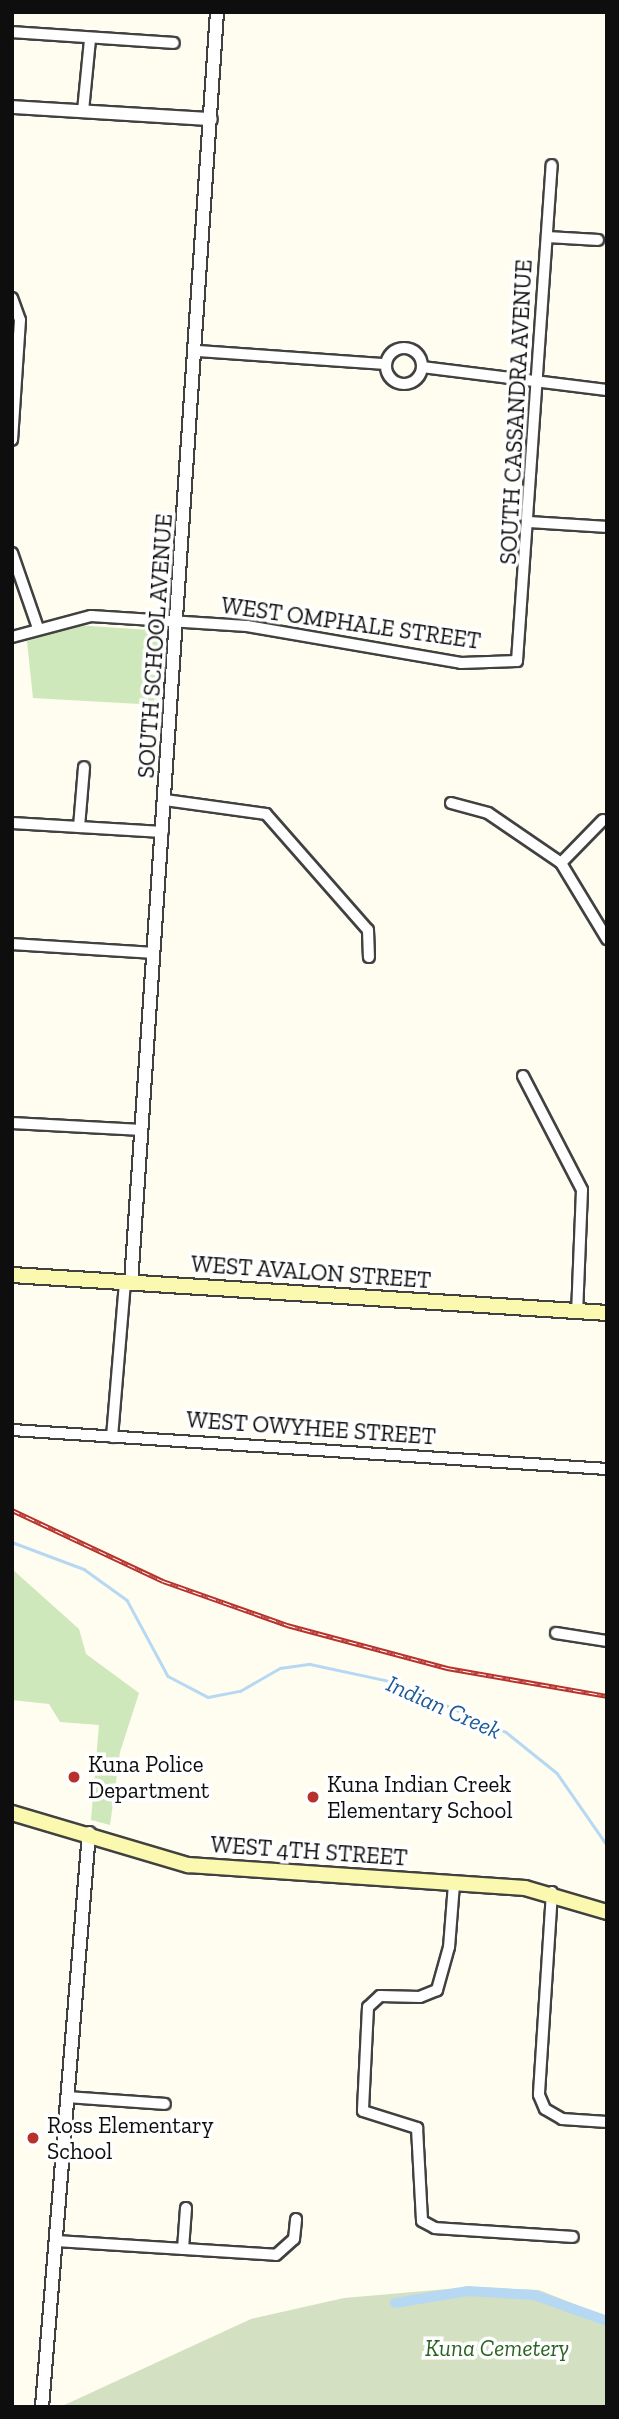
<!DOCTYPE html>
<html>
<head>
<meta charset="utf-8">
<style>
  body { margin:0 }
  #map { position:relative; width:619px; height:2419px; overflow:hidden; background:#fefdf0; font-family:"Zilla Slab",serif }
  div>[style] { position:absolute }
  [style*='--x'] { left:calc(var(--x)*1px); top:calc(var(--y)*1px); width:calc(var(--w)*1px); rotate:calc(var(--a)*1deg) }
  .green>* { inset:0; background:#cee7bb }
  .cemetery>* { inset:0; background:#d3e0c2 }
  .stream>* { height:2.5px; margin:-1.25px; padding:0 1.25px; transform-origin:1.25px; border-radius:1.25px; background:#b7d8f3 }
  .canal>* { height:10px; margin:-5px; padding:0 5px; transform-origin:5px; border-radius:5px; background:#b7d8f3 }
  .roads { filter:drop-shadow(2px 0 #414141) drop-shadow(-2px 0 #414141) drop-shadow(0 2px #414141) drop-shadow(0 -2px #414141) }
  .minor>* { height:10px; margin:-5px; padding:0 5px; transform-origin:5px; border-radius:5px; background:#fff }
  .minor>.ring { margin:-5px; padding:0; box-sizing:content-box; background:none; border:10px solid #fff; border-radius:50% }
  .tertiary>* { height:12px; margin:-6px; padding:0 6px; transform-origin:6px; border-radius:6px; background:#fff }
  .secondary>* { height:14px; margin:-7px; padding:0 7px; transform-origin:7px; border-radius:7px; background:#fbf8af }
  .rail>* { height:5px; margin-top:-2.5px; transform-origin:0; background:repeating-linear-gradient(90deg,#fff 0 8px,#b7322d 0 16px); box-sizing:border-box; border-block:2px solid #b7322d }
  .dots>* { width:19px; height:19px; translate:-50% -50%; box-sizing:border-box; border:4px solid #fff; border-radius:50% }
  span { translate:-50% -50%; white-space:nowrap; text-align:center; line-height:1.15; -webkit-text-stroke:7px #fff; paint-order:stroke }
  .street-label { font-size:23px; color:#0e0e0e }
  .poi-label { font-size:23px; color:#0e0e0e }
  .left { translate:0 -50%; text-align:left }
  .park-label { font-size:23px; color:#2a6321; font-style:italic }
  .water-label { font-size:24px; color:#1d5a9a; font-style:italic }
  .frame { position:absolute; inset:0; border:14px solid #0e0e0e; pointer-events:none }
</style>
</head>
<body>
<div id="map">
  <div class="green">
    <div style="clip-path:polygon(76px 625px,163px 631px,158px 705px,33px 698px,27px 641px)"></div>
    <div style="clip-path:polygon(12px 1569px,79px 1629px,86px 1654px,139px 1693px,120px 1752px,110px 1825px,91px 1820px,99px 1725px,60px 1722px,49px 1704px,12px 1700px)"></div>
  </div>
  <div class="cemetery">
    <div style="clip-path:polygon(471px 2287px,539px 2290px,607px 2317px,607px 2407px,60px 2407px,251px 2319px,344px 2298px)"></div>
  </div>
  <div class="stream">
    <div style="--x:12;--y:1542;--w:77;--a:20.6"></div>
    <div style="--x:84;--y:1569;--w:53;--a:35.8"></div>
    <div style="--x:127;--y:1600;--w:86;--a:61.7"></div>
    <div style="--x:168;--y:1676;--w:45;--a:27.7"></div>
    <div style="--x:208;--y:1697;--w:33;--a:-11"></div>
    <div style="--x:240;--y:1691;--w:46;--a:-29.9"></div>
    <div style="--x:280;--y:1668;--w:30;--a:-8"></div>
    <div style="--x:310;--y:1664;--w:86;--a:12.1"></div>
    <div style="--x:394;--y:1682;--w:123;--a:24.1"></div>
    <div style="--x:506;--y:1732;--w:65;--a:38.8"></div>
    <div style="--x:557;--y:1773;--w:88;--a:55.2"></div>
  </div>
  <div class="canal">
    <div style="--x:395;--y:2303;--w:74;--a:-9.3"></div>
    <div style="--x:468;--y:2291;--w:66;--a:3.5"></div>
    <div style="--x:534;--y:2295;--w:77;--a:19.6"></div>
  </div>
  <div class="roads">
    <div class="minor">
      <div style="--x:12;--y:32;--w:162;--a:3.9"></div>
      <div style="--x:83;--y:111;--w:72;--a:-84.4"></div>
      <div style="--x:548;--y:237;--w:50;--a:3.4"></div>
      <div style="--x:12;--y:298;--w:23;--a:70"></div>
      <div style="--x:20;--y:320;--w:120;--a:93.8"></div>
      <div class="ring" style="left:386px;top:348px;width:26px;height:26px"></div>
      <div style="--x:198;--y:351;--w:188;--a:4"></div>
      <div style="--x:422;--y:367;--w:186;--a:7.1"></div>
      <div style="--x:530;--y:522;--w:77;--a:3.7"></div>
      <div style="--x:12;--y:553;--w:79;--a:70.9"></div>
      <div style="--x:12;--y:637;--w:82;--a:-14.9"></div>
      <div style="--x:91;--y:616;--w:156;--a:3.7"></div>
      <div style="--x:247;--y:626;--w:217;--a:9.8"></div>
      <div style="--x:461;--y:663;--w:56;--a:-2"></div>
      <div style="--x:517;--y:661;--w:497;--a:-86"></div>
      <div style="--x:165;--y:800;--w:102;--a:7.9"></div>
      <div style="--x:266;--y:814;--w:154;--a:48.7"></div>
      <div style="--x:368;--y:930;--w:27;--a:88"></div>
      <div style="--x:451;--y:803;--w:38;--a:15"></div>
      <div style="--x:488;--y:813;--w:88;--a:34.4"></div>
      <div style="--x:561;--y:863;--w:89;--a:58.8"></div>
      <div style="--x:12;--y:823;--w:151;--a:3.4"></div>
      <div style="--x:79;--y:827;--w:60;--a:-85.2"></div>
      <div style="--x:561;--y:863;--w:60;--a:-45.7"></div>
      <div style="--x:12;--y:944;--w:142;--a:3.6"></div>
      <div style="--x:523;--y:1076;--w:128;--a:62.6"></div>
      <div style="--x:582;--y:1190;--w:122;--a:92.3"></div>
      <div style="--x:12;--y:1123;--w:130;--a:3.1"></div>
      <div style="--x:12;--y:1430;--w:596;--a:3.75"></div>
      <div style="--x:112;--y:1437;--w:156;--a:-85.2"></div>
      <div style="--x:556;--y:1633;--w:52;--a:8.9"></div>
      <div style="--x:454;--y:1884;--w:63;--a:94.5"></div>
      <div style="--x:449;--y:1947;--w:45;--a:105.6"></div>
      <div style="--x:437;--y:1990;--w:18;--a:158"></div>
      <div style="--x:420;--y:1997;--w:40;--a:-178.6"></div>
      <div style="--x:380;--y:1996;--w:16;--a:137"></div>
      <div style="--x:368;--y:2007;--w:104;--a:92.8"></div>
      <div style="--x:363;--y:2111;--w:57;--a:17.5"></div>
      <div style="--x:417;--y:2128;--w:93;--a:86.9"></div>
      <div style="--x:422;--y:2221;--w:15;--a:28"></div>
      <div style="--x:435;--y:2228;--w:138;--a:3.7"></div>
      <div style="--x:552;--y:1892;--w:203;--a:93.7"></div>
      <div style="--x:539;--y:2095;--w:15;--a:67"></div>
      <div style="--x:545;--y:2109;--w:20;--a:30"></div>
      <div style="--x:562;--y:2119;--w:45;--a:3.8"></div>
      <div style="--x:68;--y:2097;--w:97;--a:4.1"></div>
      <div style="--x:56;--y:2241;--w:220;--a:3.6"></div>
      <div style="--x:276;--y:2255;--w:24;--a:-42"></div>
      <div style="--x:294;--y:2239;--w:20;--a:-84"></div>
      <div style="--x:183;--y:2249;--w:41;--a:-85.8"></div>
    </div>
    <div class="tertiary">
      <div style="--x:12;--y:107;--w:199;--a:3.5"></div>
      <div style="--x:131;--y:1283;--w:1274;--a:-86.13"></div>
      <div style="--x:42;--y:2407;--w:576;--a:-85.32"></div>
    </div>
    <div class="secondary">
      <div style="--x:12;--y:1275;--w:596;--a:3.65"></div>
      <div style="--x:12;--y:1813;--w:184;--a:16.5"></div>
      <div style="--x:188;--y:1865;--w:338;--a:3.9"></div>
      <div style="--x:525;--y:1888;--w:85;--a:16.3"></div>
    </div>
  </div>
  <div class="rail">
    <div style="--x:12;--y:1510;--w:167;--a:25.2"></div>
    <div style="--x:163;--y:1581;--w:132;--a:19.5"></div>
    <div style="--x:287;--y:1625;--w:166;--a:15"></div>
    <div style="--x:447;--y:1668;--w:162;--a:9.9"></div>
  </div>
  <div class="dots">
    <div style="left:74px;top:1777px;background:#b7322d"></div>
    <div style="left:313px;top:1797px;background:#b7322d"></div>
    <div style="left:33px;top:2138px;background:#b7322d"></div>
  </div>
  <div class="street-label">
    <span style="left:516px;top:412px;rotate:-87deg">SOUTH CASSANDRA AVENUE</span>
    <span style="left:351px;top:623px;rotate:8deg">WEST OMPHALE STREET</span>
    <span style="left:155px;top:646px;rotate:-86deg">SOUTH SCHOOL AVENUE</span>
    <span style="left:311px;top:1272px;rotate:4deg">WEST AVALON STREET</span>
    <span style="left:311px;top:1428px;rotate:4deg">WEST OWYHEE STREET</span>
    <span style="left:309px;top:1851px;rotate:4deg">WEST 4TH STREET</span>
  </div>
  <div class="poi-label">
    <span class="left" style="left:88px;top:1777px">Kuna Police<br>Department</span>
    <span class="left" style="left:327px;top:1797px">Kuna Indian Creek<br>Elementary School</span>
    <span class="left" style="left:47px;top:2138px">Ross Elementary<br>School</span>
  </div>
  <div class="park-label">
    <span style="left:497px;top:2348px">Kuna Cemetery</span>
  </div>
  <div class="water-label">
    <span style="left:444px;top:1707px;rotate:24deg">Indian Creek</span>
  </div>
  <div class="frame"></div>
</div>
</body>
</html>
